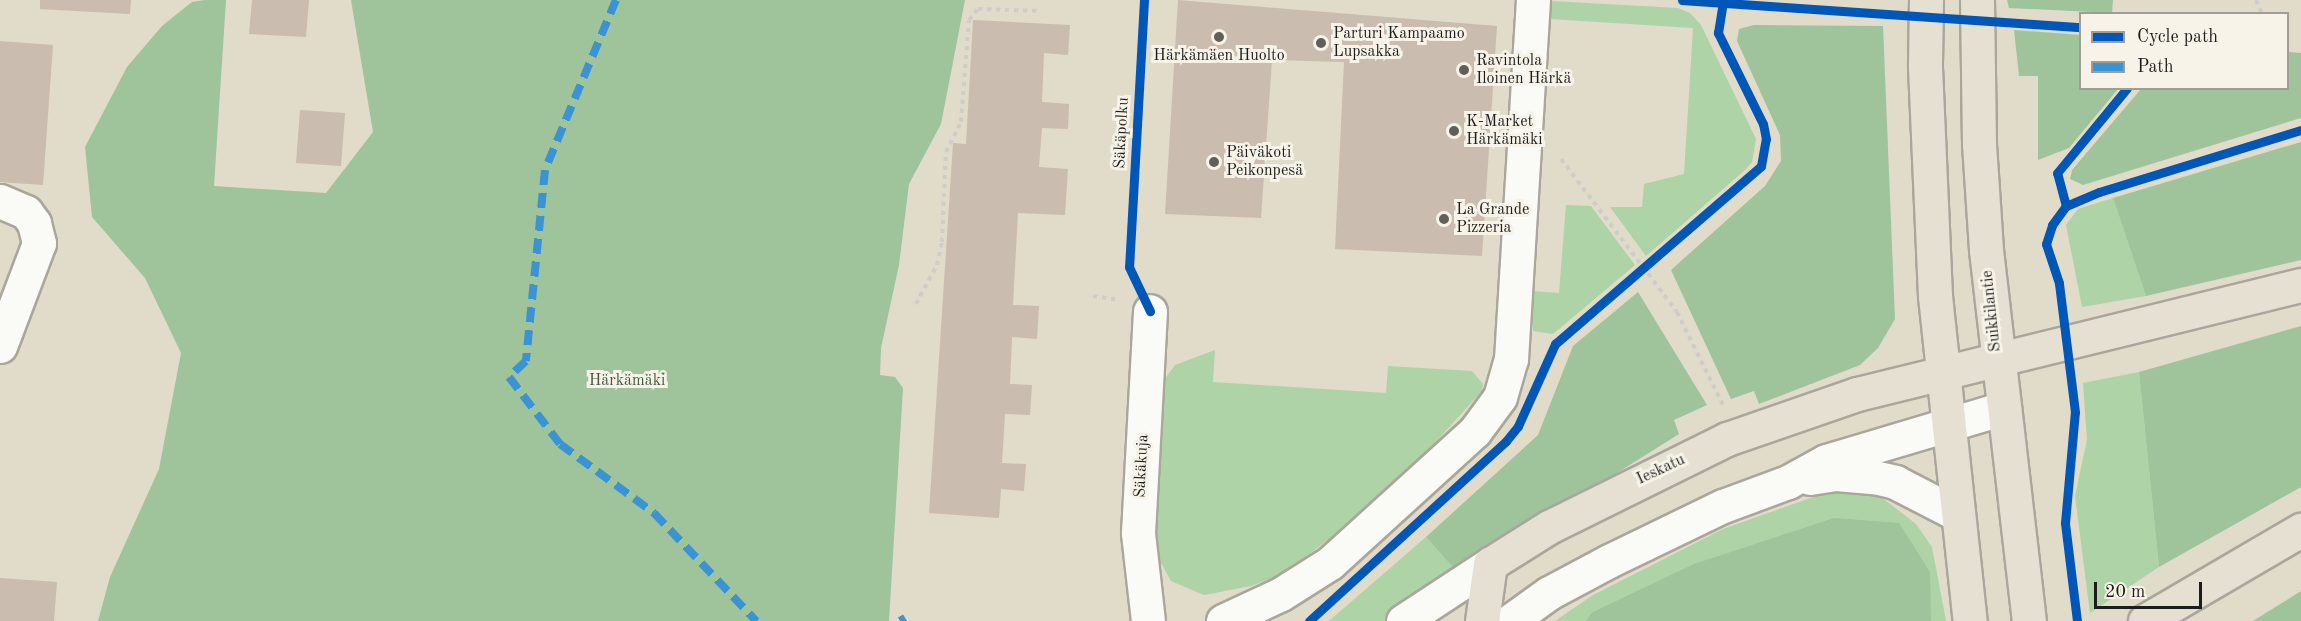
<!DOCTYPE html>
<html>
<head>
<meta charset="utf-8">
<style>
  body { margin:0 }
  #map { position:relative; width:2301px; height:621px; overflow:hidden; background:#e1dbc9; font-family:"Old Standard TT",serif }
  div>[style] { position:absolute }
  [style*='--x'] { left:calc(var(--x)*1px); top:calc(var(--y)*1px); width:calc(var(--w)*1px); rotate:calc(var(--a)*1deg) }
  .green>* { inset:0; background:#add3a6 }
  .forest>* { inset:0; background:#9fc39b }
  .building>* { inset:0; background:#cabcae }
  .path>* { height:4px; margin-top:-2px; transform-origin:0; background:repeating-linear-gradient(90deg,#cecdc8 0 4.5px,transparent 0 9px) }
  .roads { filter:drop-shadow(2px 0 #aaa69b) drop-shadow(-2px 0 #aaa69b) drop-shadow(0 2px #aaa69b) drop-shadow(0 -2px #aaa69b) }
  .minor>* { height:33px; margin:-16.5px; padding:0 16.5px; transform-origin:16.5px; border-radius:16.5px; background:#fafaf7 }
  .major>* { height:33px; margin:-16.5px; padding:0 16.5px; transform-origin:16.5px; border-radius:16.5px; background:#e5e0d2 }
  .quiet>* { height:8px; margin-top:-4px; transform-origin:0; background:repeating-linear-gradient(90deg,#3a94d4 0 15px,transparent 0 23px) }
  .cycleway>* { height:9px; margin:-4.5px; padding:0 4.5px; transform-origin:4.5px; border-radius:4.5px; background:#0057b8 }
  .dots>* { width:16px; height:16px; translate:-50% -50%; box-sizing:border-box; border:3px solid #f7f3e8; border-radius:50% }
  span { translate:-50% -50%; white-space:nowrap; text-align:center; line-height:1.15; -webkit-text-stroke:6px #f7f3e8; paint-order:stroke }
  .poi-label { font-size:16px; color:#1c1c1c }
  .left { translate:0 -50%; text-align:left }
  .street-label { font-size:16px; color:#1c1c1c }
  .park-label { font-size:16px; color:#405a42 }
  .legend { position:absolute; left:2079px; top:12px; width:210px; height:78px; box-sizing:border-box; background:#f7f3e8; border:2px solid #9f9d96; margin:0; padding:8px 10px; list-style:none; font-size:18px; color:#1c1c1c }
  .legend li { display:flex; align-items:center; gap:12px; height:30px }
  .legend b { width:30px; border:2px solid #9f9d96 }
  .scale { position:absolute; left:2094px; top:582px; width:108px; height:27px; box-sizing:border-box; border:3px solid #1c1c1c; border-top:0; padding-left:8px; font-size:18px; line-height:21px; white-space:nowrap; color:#1c1c1c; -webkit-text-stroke:4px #f7f3e8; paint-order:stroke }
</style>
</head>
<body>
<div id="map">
  <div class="green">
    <div style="clip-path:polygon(1551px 1px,1678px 8px,1690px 13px,1701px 25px,1756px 139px,1752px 162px,1745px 170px,1646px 256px,1610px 207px,1642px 207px,1644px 184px,1684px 174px,1693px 28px,1550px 19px)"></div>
    <div style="clip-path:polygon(2113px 198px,2146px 296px,2082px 307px,2066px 225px,2078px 209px)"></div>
    <div style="clip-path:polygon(1566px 205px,1591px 206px,1635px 265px,1553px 334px,1533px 331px,1531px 291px,1559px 293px)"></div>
    <div style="clip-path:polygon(1215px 350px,1213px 382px,1386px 393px,1388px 366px,1472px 371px,1483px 384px,1482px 391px,1433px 445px,1330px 538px,1285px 573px,1251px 586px,1204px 595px,1171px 581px,1159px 559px,1155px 533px,1164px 380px,1175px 365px)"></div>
    <div style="clip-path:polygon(2139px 372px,2159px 567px,2090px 613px,2075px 496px,2087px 440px,2083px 383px)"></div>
    <div style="clip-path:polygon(1841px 487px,1864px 490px,1885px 500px,1916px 524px,1932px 547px,1946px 621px,1555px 621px,1593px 595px,1723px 529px)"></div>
    <div style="clip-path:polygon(1426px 537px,1458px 573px,1387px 621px,1329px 621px)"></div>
  </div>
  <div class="forest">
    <div style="clip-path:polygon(205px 0,226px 0,214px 186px,326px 193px,373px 132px,351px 0,965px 0,941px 124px,909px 184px,899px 265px,881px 348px,880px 375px,895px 377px,903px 388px,889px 621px,98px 621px,110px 577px,159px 469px,181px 353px,145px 278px,92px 217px,85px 147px,127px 67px,162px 26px,192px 2px)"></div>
    <div style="clip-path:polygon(2007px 0,2113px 0,2112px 13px,2009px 8px)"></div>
    <div style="clip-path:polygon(1754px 25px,1883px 26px,1895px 319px,1878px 348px,1860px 365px,1759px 404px,1754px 391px,1731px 399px,1671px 270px,1765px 186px,1781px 161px,1780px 135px,1737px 41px,1739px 29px)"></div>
    <div style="clip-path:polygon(2014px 30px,2080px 35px,2080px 88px,2118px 89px,2069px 148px,2038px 160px,2038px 76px,2019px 76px)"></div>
    <div style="clip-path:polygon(2288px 52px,2301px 53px,2301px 118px,2083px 185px,2070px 179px,2072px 170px,2141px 89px,2288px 88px)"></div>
    <div style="clip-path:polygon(2301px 142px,2301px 260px,2146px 296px,2113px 198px)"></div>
    <div style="clip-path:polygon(1638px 292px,1707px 405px,1674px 420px,1679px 434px,1458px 573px,1426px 537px,1538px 435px,1573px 346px)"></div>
    <div style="clip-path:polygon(2301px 326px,2301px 487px,2159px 567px,2139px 372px)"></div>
    <div style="clip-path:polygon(1834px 518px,1899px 523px,1930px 572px,1931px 621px,1586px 621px,1593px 612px,1694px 564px)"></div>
    <div style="clip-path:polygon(2301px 591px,2301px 621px,2253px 621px)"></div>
  </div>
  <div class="building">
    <div style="clip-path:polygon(40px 0,131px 0,130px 14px,40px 9px)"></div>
    <div style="clip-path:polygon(252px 0,309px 0,306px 37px,249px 34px)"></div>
    <div style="clip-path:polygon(1178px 0,1497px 26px,1482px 256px,1335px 249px,1344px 62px,1272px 60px,1261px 218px,1165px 214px)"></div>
    <div style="clip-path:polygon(973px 20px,1070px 25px,1068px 55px,1044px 53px,1042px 102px,1069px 104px,1068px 129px,1042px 128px,1039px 167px,1068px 169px,1065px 215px,1018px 213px,1013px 305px,1039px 306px,1037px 339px,1012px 337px,1010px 384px,1032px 385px,1030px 415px,1005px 414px,1002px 463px,1026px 464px,1024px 491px,1001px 489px,999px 518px,929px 513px,953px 143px,966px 144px)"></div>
    <div style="clip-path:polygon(0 41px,53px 45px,43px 185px,0 182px)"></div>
    <div style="clip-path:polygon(300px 110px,345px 113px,341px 166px,296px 163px)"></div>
    <div style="clip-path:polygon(0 578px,57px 582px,54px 621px,0 621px)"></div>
  </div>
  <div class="path">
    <div style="--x:2256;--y:0;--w:15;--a:67"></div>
    <div style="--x:1723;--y:3;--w:3;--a:-90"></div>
    <div style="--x:1561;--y:159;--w:192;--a:52.8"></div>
    <div style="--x:1677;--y:312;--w:104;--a:63.7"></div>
    <div style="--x:1093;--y:296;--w:26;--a:9"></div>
    <div style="--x:916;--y:304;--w:44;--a:-61.7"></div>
    <div style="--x:937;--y:265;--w:24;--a:-78"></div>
    <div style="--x:942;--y:242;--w:90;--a:-87.5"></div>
    <div style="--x:946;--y:152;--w:34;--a:-63"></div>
    <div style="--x:961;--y:122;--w:102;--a:-85.5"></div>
    <div style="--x:969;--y:20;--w:14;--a:-51"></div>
    <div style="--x:978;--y:9;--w:63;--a:1.8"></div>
  </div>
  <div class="roads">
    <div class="minor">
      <div style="--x:0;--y:201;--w:28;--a:23"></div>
      <div style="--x:26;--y:212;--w:14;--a:54"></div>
      <div style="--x:34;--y:223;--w:21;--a:76"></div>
      <div style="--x:39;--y:243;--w:110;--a:110.7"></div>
      <div style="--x:1810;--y:478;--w:26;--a:-9"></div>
      <div style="--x:1836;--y:474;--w:38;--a:5"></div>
      <div style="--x:1874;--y:477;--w:22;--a:13"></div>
      <div style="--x:1895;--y:482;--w:70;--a:27.3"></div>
      <div style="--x:1148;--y:621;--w:89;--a:-96.5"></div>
      <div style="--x:1138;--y:533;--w:222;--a:-86.9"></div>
      <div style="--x:1223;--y:621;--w:64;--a:-25"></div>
      <div style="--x:1281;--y:594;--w:58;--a:-32.3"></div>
      <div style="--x:1330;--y:563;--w:196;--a:-42.3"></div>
      <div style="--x:1475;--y:431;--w:42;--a:-53.7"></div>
      <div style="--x:1500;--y:397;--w:40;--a:-74"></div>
      <div style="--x:1511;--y:359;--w:360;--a:-86.5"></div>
      <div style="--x:1403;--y:621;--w:104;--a:-33.2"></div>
      <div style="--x:1510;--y:621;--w:48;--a:-35.7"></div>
      <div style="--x:1549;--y:593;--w:68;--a:-28.1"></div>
      <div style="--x:1609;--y:561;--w:127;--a:-25.8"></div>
      <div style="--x:1723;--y:506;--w:69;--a:-20.3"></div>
      <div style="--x:1788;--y:482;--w:43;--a:-28.9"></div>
      <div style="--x:1826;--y:461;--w:186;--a:-16.6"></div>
    </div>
    <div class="major">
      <div style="--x:1926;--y:0;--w:67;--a:90.9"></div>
      <div style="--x:1925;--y:67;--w:229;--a:87.5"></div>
      <div style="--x:1935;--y:296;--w:327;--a:83.9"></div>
      <div style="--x:1977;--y:0;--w:144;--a:89.2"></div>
      <div style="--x:1979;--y:144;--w:106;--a:86.2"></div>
      <div style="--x:1986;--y:250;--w:373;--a:83.4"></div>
      <div style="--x:1482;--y:621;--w:58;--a:-82"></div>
      <div style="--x:1490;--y:564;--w:70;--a:-32.1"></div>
      <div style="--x:1549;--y:527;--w:199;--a:-26.3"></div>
      <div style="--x:1727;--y:439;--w:138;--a:-19.1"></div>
      <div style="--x:1857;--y:394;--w:457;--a:-13.8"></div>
      <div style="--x:2145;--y:621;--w:181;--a:-30.3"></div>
    </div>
  </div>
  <div class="quiet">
    <div style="--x:616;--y:0;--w:184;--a:112.7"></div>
    <div style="--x:545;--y:170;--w:192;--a:95.7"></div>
    <div style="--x:526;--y:361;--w:23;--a:137"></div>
    <div style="--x:509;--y:377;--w:84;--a:52.7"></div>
    <div style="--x:560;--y:444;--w:117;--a:36.3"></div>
    <div style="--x:654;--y:513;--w:149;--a:46.6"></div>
    <div style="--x:900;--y:621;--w:6;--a:-31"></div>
  </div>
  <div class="cycleway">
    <div style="--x:1144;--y:0;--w:267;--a:93.2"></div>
    <div style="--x:1129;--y:267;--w:49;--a:64.5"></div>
    <div style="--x:1682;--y:0;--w:399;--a:3.9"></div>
    <div style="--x:2066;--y:206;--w:34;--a:-105"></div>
    <div style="--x:2057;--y:173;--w:110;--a:-50.5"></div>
    <div style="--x:1309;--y:621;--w:267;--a:-42.4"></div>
    <div style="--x:1506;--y:441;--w:19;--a:-51"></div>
    <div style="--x:1518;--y:426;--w:90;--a:-65.7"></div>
    <div style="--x:1555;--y:344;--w:272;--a:-40.8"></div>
    <div style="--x:1761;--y:166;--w:27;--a:-80"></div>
    <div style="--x:1766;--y:139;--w:15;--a:-101"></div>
    <div style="--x:1763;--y:124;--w:102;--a:-116.3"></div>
    <div style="--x:1718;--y:33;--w:30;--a:-81"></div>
    <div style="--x:2077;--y:621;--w:99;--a:-97"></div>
    <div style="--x:2065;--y:523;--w:111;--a:-84.9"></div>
    <div style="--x:2075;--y:412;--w:130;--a:-97.1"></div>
    <div style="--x:2059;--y:283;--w:41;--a:-108.4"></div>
    <div style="--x:2046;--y:244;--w:20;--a:-72"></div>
    <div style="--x:2052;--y:225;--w:24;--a:-54"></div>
    <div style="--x:2066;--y:206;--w:36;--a:-23"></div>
    <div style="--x:2099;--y:192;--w:211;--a:-17.1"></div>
  </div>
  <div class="dots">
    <div style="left:1219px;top:37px;background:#615f59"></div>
    <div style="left:1321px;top:43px;background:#615f59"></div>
    <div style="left:1464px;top:70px;background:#615f59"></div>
    <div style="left:1454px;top:131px;background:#615f59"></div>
    <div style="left:1214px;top:162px;background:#615f59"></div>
    <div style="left:1444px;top:219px;background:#615f59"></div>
  </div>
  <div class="poi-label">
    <span class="left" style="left:1333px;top:43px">Parturi Kampaamo<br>Lupsakka</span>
    <span style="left:1219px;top:56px">Härkämäen Huolto</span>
    <span class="left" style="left:1476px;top:70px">Ravintola<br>Iloinen Härkä</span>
    <span class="left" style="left:1466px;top:131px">K-Market<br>Härkämäki</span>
    <span class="left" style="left:1226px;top:162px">Päiväkoti<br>Peikonpesä</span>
    <span class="left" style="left:1456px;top:219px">La Grande<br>Pizzeria</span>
  </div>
  <div class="street-label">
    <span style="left:1122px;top:133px;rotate:-87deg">Säkäpolku</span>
    <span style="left:1992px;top:311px;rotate:-96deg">Suikkilantie</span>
    <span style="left:1142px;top:466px;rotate:-87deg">Säkäkuja</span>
    <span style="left:1661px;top:470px;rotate:-25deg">Ieskatu</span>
  </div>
  <div class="park-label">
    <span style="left:627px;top:381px">Härkämäki</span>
  </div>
  <ul class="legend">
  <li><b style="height:8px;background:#0057b8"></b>Cycle path</li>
  <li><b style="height:8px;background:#3a94d4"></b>Path</li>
  </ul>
  <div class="scale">20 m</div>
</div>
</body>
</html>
